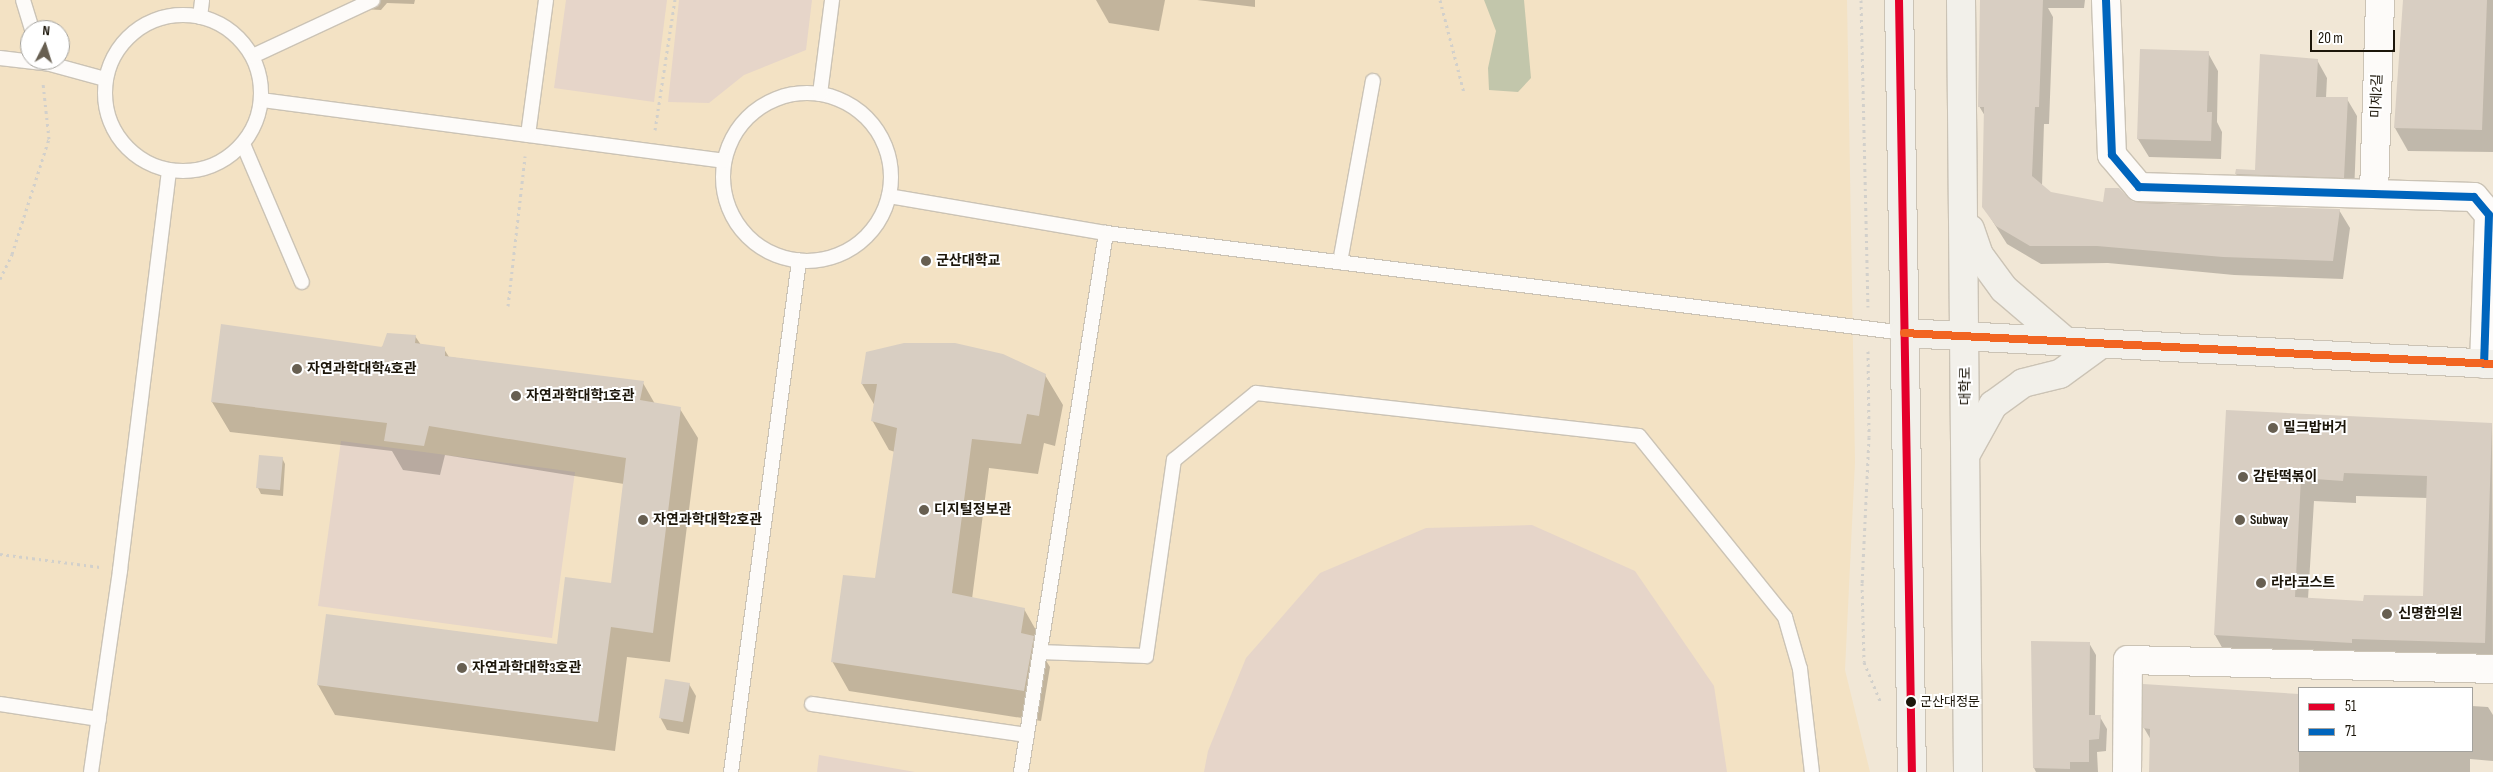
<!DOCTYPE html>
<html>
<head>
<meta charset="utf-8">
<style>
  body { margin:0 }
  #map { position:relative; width:2493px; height:772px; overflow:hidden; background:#f1e7d6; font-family:"Sofia Sans Condensed","Noto Sans KR",sans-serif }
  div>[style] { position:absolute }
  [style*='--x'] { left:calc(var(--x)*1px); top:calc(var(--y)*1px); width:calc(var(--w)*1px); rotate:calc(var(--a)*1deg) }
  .built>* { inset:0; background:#f3e2c4 }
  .green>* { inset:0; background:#e6d5c9 }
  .water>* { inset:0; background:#c2c6ab }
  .shadow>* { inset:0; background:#0003 }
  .building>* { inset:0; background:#d8cec2 }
  .path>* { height:3px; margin-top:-1.5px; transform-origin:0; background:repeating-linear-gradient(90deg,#d2d0cb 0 2.5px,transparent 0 6.5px) }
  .roads { filter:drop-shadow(1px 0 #cbc3b5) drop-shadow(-1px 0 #cbc3b5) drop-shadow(0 1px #cbc3b5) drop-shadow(0 -1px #cbc3b5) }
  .lane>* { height:14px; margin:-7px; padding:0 7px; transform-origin:7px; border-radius:7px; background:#fdfbf9 }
  .lane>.ring { margin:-7px; padding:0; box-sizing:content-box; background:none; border:14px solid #fdfbf9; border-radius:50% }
  .street>* { height:28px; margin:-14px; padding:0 14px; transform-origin:14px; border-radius:14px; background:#fdfbf9 }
  .secondary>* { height:28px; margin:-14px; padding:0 14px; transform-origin:14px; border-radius:14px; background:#f2f0ea }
  .bus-1>* { height:8px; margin:-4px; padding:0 4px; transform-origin:4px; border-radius:4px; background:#e4002b }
  .bus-2>* { height:8px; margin:-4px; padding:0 4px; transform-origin:4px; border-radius:4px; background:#0065bd }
  .bus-3>* { height:8px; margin:-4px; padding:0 4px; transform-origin:4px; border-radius:4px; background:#f26522 }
  .dots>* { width:14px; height:14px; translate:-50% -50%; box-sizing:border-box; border:2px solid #fff; border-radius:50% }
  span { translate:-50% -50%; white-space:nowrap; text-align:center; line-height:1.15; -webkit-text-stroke:4px #fff; paint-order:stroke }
  .bus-label { font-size:13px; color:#1c160a }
  .left { translate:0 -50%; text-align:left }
  .street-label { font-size:14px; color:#1c160a }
  .poi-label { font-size:14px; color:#1c160a; font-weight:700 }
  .legend { position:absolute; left:2298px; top:687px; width:175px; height:65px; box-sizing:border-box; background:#fff; border:1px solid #a4a29d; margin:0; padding:6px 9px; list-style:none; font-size:15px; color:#1c160a }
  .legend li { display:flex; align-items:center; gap:10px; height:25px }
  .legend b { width:25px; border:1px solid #a4a29d }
  .north { position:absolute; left:20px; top:20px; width:50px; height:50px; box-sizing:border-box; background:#fff; border:1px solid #a4a29d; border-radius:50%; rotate:5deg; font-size:14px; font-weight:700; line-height:20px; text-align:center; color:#1c160a }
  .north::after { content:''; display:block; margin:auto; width:18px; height:22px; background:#675f51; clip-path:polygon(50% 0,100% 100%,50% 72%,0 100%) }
  .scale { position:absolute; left:2310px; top:30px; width:85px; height:22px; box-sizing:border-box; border:2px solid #1c160a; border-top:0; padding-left:6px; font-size:15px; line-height:18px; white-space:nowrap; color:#1c160a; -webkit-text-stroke:4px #fff; paint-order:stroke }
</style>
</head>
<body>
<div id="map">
  <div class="built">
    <div style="clip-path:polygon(evenodd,0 0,1847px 0,1855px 462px,1845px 670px,1870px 772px,0 772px,0 0,30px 30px,60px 30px,60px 60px,30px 60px,30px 30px)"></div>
  </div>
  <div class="green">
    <div style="clip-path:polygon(566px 0,667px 0,654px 102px,554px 88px)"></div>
    <div style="clip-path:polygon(679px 0,812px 0,806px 50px,744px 75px,709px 103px,668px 102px)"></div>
    <div style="clip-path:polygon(341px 441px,575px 472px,552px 638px,318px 606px)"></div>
    <div style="clip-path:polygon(1532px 525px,1635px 571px,1714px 686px,1727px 772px,1204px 772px,1208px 751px,1246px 658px,1320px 573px,1426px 528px)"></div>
    <div style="clip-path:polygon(819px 755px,915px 772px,817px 772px)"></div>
  </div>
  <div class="water">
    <div style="clip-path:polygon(1484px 0,1524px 0,1531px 78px,1518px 92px,1489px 90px,1488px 68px,1496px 31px)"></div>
  </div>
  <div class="shadow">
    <div style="clip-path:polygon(357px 0,415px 0,414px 4px,387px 3px,381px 10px,362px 9px)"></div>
    <div style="clip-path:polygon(1096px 0,1165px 0,1159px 31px,1109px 23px)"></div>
    <div style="clip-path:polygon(1197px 0,1255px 0,1255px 7px)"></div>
    <div style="clip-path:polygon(2007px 0,2085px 0,2084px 8px,2048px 8px,2053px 17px,2049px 124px,2044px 124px,2042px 186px,2051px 193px,2104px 204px,2131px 202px,2339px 210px,2350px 228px,2343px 279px,2234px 275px,2108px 263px,2041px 264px,2007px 244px,1983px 206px,1985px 116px,1979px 106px)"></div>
    <div style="clip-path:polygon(2404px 0,2493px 0,2493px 152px,2408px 151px,2395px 128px)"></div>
    <div style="clip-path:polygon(2208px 53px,2218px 71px,2217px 122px,2222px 132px,2221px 159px,2149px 157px,2138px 139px)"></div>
    <div style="clip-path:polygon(2317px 60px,2327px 78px,2326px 98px,2347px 99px,2357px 116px,2354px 195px,2246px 191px,2236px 174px,2256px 171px)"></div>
    <div style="clip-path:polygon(415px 336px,421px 345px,444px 349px,449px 357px,643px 383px,655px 404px,680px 409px,698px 438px,670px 662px,627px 657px,615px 751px,335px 715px,318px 685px,327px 615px,558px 645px,612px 584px,624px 484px,445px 455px,440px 475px,403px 470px,392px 451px,230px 432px,212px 402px)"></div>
    <div style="clip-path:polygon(1045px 375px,1063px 405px,1055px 446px,1044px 443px,1038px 474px,989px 468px,972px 599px,1024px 609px,1041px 639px,1039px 649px,1050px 667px,1041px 721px,849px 691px,832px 661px,876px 580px,895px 452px,889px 450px,872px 420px,875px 406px,862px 384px)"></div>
    <div style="clip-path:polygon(evenodd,2228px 412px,2492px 424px,2493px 665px,2228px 658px,2215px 635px,2228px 412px,2356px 496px,2428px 498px,2424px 598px,2364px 602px,2308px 599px,2314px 501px,2356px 503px,2356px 496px)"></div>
    <div style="clip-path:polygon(261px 456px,282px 458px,285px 464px,283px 496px,261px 494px,258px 488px)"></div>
    <div style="clip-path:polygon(2089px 643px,2096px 655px,2095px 717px,2100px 717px,2107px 729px,2106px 751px,2097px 752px,2098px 772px,2036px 772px,2034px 768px)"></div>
    <div style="clip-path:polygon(689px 684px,696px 696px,689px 734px,667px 730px,660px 717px)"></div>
    <div style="clip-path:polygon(2145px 685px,2299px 695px,2299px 751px,2472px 751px,2472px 706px,2488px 707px,2493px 715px,2493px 761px,2470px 759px,2470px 772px,2150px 772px,2151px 740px,2144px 728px)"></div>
  </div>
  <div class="building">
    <div style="clip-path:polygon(1980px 0,2043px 0,2039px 107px,2035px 107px,2032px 176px,2051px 192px,2103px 202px,2105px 188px,2119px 188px,2132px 201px,2139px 203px,2340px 209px,2333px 261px,2223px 257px,2097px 246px,2030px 246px,1996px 226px,1982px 207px,1984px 107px,1978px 107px)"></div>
    <div style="clip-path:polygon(2403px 0,2487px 0,2482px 130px,2394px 128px)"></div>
    <div style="clip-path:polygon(2140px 49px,2209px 51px,2207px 112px,2212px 112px,2211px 141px,2137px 139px)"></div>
    <div style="clip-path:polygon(2260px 54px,2318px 59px,2316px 97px,2348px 97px,2344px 178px,2235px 174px,2236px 169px,2255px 170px)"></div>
    <div style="clip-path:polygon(221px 324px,382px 347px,387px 333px,416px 335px,415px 343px,445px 347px,445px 356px,644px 381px,640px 400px,681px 407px,653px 633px,611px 627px,598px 722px,317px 685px,326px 614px,557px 644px,565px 577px,611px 583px,626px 458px,429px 426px,424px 446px,384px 441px,387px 423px,211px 402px)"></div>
    <div style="clip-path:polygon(904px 343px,955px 343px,1003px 354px,1046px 374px,1039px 416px,1027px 414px,1021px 444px,972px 439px,952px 593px,1025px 608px,1021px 633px,1034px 636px,1024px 691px,831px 662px,843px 575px,875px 578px,897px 428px,871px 421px,877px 384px,861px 384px,866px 352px)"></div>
    <div style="clip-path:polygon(evenodd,2226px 410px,2492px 423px,2485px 643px,2352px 639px,2352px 643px,2214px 635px,2226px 410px,2344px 473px,2427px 476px,2423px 596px,2364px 595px,2363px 601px,2295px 597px,2301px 478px,2343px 481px,2344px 473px)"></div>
    <div style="clip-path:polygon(259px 455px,283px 457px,280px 490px,256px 488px)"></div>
    <div style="clip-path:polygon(2031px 641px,2090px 642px,2089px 715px,2101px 715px,2099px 739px,2089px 740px,2089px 762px,2070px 762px,2070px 769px,2033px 768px)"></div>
    <div style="clip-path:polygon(665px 679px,690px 683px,683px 722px,659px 718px)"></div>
    <div style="clip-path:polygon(2143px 684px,2299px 694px,2299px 772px,2149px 772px,2150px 729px,2143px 728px)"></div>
  </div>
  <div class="path">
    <div style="--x:1440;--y:0;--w:96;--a:75.5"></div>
    <div style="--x:1861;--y:0;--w:307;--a:88.7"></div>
    <div style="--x:655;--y:130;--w:132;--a:-81.3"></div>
    <div style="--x:0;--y:279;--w:28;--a:-64"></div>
    <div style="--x:12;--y:254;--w:121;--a:-72.2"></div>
    <div style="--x:49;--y:139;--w:56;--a:-96.1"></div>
    <div style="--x:508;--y:306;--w:151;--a:-83.5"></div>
    <div style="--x:1868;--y:351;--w:86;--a:89.3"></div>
    <div style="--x:1869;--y:437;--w:146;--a:92.7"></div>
    <div style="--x:1862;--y:583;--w:79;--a:88.5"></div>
    <div style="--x:1864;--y:662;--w:44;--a:67.5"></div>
    <div style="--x:0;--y:554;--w:101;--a:7.4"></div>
  </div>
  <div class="roads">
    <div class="lane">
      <div style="--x:23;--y:0;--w:31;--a:73"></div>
      <div class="ring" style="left:105px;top:15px;width:142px;height:142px"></div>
      <div style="--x:200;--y:17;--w:17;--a:-83"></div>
      <div style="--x:253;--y:56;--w:132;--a:-25"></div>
      <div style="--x:0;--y:58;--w:50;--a:6.8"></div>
      <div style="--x:50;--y:64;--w:57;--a:15.3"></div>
      <div class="ring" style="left:723px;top:93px;width:154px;height:154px"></div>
      <div style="--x:820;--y:94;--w:95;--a:-82.7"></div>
      <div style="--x:262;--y:100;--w:466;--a:7.5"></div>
      <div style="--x:528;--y:135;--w:136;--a:-82.4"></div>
      <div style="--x:243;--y:144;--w:150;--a:66.9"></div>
      <div style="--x:889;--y:196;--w:220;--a:9.7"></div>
      <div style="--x:1106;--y:233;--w:804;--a:7.14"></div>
      <div style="--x:1340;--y:262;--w:184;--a:-79.7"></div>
      <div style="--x:1040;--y:652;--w:106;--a:2.2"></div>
      <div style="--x:1146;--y:656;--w:198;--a:-81.9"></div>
      <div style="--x:1174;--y:460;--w:106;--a:-39.3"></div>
      <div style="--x:1256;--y:393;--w:385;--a:6.4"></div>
      <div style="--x:1639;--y:436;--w:233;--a:51.1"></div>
      <div style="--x:1785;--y:617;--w:54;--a:73.9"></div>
      <div style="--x:1800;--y:669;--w:104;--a:83.4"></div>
      <div style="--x:0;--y:704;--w:100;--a:8.6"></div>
      <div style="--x:812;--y:704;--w:217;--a:8.2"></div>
      <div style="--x:91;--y:772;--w:204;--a:-81.8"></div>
      <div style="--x:120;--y:570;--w:402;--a:-83"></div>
      <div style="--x:731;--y:772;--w:516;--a:-82.42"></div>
      <div style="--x:1021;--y:772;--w:546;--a:-81.04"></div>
    </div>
    <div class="street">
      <div style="--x:2106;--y:0;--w:155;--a:87.8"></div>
      <div style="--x:2112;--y:155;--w:42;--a:49.8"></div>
      <div style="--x:2139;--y:187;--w:335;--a:1.7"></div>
      <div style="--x:2474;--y:197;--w:23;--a:50"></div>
      <div style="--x:2489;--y:215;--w:149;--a:91.9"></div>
      <div style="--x:2374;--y:193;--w:193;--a:-88.2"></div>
      <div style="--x:2127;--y:772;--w:112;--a:-89.5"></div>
      <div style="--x:2128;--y:660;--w:365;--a:1.4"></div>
    </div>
    <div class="secondary">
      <div style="--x:1899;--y:0;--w:772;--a:89.04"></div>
      <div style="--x:1961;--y:0;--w:772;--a:89.48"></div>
      <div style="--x:1970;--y:229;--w:28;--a:71"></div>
      <div style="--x:1979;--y:255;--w:42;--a:53.7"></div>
      <div style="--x:2004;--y:289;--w:82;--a:40.5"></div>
      <div style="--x:1904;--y:333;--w:590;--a:3.01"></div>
      <div style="--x:1967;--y:452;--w:54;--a:-61"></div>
      <div style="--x:1993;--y:405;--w:37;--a:-36"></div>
      <div style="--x:2023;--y:383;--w:38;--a:-14"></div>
      <div style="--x:2060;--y:374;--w:51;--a:-36.2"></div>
    </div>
  </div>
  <div class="bus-1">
    <div style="--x:1899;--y:0;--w:772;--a:89.04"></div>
  </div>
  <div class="bus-2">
    <div style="--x:2106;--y:0;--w:155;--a:87.8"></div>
    <div style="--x:2112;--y:155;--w:42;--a:49.8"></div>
    <div style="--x:2139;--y:187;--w:335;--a:1.7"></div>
    <div style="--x:2474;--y:197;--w:23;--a:50"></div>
    <div style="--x:2489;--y:215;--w:149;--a:91.9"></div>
  </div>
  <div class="bus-3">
    <div style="--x:1904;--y:333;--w:590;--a:3.01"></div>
  </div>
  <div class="dots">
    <div style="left:926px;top:261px;background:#675f51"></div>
    <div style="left:297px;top:369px;background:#675f51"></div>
    <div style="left:516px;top:396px;background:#675f51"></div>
    <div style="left:2273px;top:428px;background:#675f51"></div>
    <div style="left:2243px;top:477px;background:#675f51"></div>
    <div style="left:924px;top:510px;background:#675f51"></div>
    <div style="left:643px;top:520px;background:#675f51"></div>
    <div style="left:2240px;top:520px;background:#675f51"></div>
    <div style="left:2261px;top:583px;background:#675f51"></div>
    <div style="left:2387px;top:614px;background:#675f51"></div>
    <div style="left:462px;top:668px;background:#675f51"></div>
    <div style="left:1911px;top:702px;background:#1c160a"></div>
  </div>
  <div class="bus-label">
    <span class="left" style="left:1920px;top:702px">군산대정문</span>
  </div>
  <div class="street-label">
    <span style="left:2377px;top:96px;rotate:-88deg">미제2길</span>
    <span style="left:1966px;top:386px;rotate:-90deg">대학로</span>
  </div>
  <div class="poi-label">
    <span class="left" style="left:936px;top:261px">군산대학교</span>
    <span class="left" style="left:307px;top:369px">자연과학대학4호관</span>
    <span class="left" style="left:526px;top:396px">자연과학대학1호관</span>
    <span class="left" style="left:2283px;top:428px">밀크밥버거</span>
    <span class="left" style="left:2253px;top:477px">감탄떡볶이</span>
    <span class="left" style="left:934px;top:510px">디지털정보관</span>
    <span class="left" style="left:653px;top:520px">자연과학대학2호관</span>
    <span class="left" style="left:2250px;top:520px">Subway</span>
    <span class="left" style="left:2271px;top:583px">라라코스트</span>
    <span class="left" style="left:2398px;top:614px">신명한의원</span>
    <span class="left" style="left:472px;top:668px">자연과학대학3호관</span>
  </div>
  <ul class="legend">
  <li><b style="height:6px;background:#e4002b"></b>51</li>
  <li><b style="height:6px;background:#0065bd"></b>71</li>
  </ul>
  <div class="north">N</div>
  <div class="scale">20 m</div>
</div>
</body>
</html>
